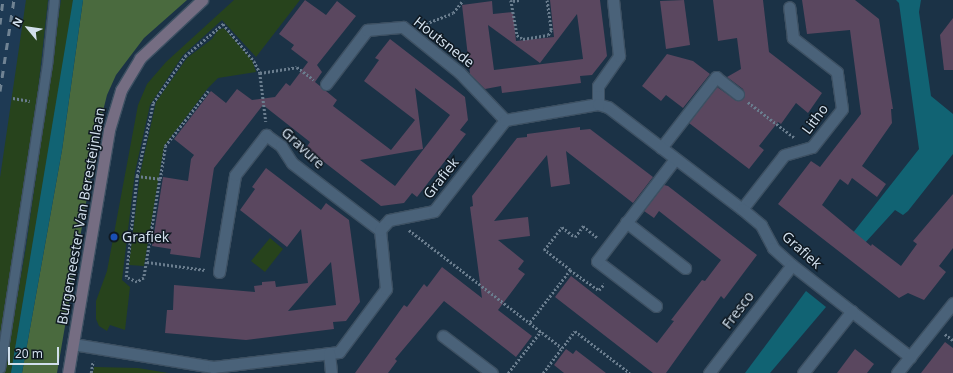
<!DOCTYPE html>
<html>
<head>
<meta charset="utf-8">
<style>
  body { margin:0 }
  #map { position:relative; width:953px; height:373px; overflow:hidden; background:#1b3246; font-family:"Noto Sans",sans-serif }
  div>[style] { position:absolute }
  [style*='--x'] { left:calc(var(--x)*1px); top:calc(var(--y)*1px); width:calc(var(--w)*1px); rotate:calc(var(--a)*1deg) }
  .built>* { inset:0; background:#1e3a54 }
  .green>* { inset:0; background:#27431c }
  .forest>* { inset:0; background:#4a6a3e }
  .water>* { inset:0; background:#116373 }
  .building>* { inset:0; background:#5a475f }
  .path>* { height:2.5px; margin-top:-1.25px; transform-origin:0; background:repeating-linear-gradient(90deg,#6a7d8e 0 2px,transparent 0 4px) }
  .roads { filter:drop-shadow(1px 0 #3d5062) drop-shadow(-1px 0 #3d5062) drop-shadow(0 1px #3d5062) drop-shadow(0 -1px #3d5062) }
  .service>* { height:9px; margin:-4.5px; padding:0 4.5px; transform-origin:4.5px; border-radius:4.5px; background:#4a6279 }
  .minor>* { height:11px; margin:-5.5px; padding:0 5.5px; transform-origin:5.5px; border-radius:5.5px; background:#4a6279 }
  .secondary>* { height:11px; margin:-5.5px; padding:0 5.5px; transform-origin:5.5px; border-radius:5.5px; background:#756d82 }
  .rail>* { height:3px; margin-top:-1.5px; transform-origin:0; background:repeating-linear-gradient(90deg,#708393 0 7px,transparent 0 14px) }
  .dots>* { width:11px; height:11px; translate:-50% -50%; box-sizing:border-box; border:2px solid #0f1922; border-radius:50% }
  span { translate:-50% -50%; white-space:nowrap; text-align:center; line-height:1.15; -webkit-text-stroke:3px #0f1922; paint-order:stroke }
  .street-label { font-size:14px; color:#d1dfec }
  .poi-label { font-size:14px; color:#d1dfec }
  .left { translate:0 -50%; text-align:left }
  .north { position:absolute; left:8px; top:8px; width:40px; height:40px; -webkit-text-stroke:3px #0f1922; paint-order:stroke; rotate:299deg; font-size:11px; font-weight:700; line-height:16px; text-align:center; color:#d1dfec }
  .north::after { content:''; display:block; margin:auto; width:14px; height:18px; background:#d1dfec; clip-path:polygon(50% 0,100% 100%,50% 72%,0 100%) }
  .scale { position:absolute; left:8px; top:347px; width:51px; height:18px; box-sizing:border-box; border:2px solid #d1dfec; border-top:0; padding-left:5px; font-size:12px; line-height:14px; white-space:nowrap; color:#d1dfec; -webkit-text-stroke:3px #0f1922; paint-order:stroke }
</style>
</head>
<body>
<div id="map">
  <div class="built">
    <div style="clip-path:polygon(0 0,77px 0,17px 373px,0 373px)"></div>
  </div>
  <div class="green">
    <div style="clip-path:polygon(26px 0,48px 0,35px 117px,0 340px,0 178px)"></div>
    <div style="clip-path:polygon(61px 0,73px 0,72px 9px,11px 373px,4px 373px,26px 247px)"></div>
    <div style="clip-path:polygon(234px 0,300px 0,256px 57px,222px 20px,183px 55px,150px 105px,135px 172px,122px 280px,130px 287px,125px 330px,110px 325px,107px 331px,99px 326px,96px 319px,96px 301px,107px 271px,138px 105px,147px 84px,166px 62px)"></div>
    <div style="clip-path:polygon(224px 28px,252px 60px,256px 72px,218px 78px,208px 88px,164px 146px,144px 266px,129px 265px,140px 174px,156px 102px,187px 58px,212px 39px,218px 30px)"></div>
    <div style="clip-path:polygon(270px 238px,283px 249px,265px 272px,251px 261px)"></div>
    <div style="clip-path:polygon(94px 367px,138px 368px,168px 373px,93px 373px)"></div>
  </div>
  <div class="forest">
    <div style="clip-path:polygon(83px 0,187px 0,144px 38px,116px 75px,107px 95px,99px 127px,57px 373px,22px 373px,62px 150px)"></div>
  </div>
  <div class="water">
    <div style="clip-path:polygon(73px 0,83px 0,62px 150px,22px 373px,11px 373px)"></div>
    <div style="clip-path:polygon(896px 0,921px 0,919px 12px,931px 96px,953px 114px,953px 154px,908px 211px,903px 215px,895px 210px,864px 244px,852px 234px,919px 149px,899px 3px)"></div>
    <div style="clip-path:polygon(806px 291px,826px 307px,770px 373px,745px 373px)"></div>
  </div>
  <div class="building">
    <div style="clip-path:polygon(evenodd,305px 0,326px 15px,337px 1px,356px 16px,317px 65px,322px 72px,315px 82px,337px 100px,333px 106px,391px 150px,415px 120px,364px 81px,379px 60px,375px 58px,390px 39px,465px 97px,468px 120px,460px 130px,466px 134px,417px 197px,412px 193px,404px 203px,381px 206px,306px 148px,310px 142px,263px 105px,214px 168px,200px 258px,170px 254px,171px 249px,152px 246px,163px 177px,188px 181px,191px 159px,194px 155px,174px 139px,211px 91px,226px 103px,237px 89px,252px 100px,275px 97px,286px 83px,290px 86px,308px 62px,291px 49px,294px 45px,279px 34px,305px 0,415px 88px,450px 115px,395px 186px,360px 160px,423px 149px,415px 88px)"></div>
    <div style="clip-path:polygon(evenodd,550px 0,600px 0,607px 56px,592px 75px,580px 76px,581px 83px,502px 93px,501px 86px,485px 89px,470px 74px,462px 5px,492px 1px,493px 14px,513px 12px,516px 41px,554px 37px,550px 0,577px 14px,583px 59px,494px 70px,488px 25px,540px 63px,577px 14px)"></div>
    <div style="clip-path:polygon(684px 0,690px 45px,666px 49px,660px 1px)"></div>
    <div style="clip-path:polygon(713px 0,763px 0,769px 52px,822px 93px,808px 113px,796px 103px,781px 124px,778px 122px,759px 146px,764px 150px,749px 169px,689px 123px,717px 87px,737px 101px,745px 95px,743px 89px,727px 77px,741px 69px,737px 38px,718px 41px)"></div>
    <div style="clip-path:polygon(802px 0,855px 0,879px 19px,893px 109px,891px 109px,892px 123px,862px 166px,886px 184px,877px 197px,852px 178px,848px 185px,840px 179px,822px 205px,871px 246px,872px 244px,901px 266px,917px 244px,913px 241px,953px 194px,953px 248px,939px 266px,946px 272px,924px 300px,908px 293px,899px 298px,778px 204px,811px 161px,820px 167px,861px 114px,850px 30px,807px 34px)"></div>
    <div style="clip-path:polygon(953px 18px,953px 70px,944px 70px,940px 35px)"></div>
    <div style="clip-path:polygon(667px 54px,693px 61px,710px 74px,683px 108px,666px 95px,661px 101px,642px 86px)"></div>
    <div style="clip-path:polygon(580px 127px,580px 130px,590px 129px,653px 177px,633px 203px,566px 151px,570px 184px,551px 187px,547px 155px,494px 221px,528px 217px,530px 236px,498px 240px,524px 261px,518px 269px,525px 274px,498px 310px,532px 336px,516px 357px,444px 301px,395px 359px,397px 361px,388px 373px,355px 373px,404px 305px,407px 307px,424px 284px,427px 287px,442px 267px,482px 298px,470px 207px,473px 206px,472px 196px,517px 138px,527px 137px,527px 134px)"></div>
    <div style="clip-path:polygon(evenodd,266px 168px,321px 210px,326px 203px,349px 220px,360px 302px,346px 321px,333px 322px,334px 329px,246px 340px,165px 333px,167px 310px,173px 310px,174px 285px,255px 292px,254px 286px,262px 285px,262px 282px,275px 281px,276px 287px,308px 283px,301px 229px,287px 247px,240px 210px,255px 189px,252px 187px,266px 168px,331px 262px,336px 305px,288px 311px,313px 282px,331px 262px)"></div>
    <div style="clip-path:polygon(664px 185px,668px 186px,757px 255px,724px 299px,721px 296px,666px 373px,653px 373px,555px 297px,571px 276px,657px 343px,674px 321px,671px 320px,702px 280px,705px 281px,721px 260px,659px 211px,654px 218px,644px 211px)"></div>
    <div style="clip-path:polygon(945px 342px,953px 348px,953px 373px,921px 373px)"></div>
    <div style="clip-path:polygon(566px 349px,573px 354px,576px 350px,606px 373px,564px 373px,554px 365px)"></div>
    <div style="clip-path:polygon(855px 349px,874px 364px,867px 373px,837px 373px)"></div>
  </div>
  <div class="path">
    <div style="--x:511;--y:0;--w:36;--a:80"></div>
    <div style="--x:517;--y:35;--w:7;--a:34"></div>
    <div style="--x:523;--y:39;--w:25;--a:-9"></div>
    <div style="--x:548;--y:35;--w:6;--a:-59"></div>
    <div style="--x:551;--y:30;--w:30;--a:-98"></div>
    <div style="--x:513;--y:1;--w:6;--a:-9"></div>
    <div style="--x:422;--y:25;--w:33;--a:-21"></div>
    <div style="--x:453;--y:13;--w:16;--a:-52"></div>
    <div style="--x:260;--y:73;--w:37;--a:-9"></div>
    <div style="--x:297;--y:67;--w:21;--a:37"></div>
    <div style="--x:13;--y:98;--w:17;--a:10"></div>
    <div style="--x:748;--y:102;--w:59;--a:37.5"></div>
    <div style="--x:137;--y:176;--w:23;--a:7"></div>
    <div style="--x:160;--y:179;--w:100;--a:99.2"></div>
    <div style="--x:144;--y:278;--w:8;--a:150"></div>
    <div style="--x:137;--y:282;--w:12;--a:-156"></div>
    <div style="--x:126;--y:277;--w:102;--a:-83.8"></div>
    <div style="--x:137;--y:176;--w:75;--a:-77.6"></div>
    <div style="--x:153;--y:103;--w:57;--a:-55.8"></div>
    <div style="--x:185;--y:56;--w:50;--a:-40.1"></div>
    <div style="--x:223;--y:24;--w:48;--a:50"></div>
    <div style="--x:254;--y:61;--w:13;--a:63"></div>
    <div style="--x:260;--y:73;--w:49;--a:83"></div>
    <div style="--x:160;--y:179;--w:33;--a:-81"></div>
    <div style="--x:165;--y:146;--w:70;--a:-52"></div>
    <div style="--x:409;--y:230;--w:193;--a:37.6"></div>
    <div style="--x:562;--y:348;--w:21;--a:-53"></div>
    <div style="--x:575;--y:331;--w:69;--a:37.4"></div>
    <div style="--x:147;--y:262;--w:59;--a:7.9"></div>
    <div style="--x:570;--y:270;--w:33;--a:-142"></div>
    <div style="--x:544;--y:250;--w:29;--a:-52"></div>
    <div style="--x:562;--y:227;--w:16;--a:38"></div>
    <div style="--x:575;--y:237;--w:14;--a:-54"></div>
    <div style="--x:583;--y:226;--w:19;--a:39"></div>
    <div style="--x:530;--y:322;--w:66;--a:-52.4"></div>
    <div style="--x:570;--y:270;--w:35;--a:35"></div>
    <div style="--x:599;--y:290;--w:8;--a:-50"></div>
    <div style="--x:945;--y:334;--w:10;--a:37"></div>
    <div style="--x:91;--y:373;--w:12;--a:-81"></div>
    <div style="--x:508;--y:373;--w:53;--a:-51.8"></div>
    <div style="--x:543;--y:373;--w:31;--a:-53"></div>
  </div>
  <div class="roads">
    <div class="service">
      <div style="--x:0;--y:368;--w:307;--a:-81.2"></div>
      <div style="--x:47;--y:65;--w:65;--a:-83.9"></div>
    </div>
    <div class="minor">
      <div style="--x:326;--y:84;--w:68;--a:-52.8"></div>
      <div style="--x:367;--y:30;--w:36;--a:-5"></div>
      <div style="--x:403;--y:27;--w:73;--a:38.9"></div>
      <div style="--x:460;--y:73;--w:65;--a:46.2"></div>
      <div style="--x:598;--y:104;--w:18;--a:-90"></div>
      <div style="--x:598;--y:86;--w:37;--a:-55"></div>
      <div style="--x:619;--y:56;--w:56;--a:-96.1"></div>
      <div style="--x:661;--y:148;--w:90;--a:-52.2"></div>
      <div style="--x:716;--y:77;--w:28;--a:38"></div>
      <div style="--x:742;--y:209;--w:68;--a:-52.1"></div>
      <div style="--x:784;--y:155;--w:29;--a:-16"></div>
      <div style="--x:812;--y:147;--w:48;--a:-51.7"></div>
      <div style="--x:842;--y:109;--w:37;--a:-98"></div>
      <div style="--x:837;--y:72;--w:56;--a:-142.3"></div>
      <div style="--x:793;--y:38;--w:31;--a:-97"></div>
      <div style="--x:626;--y:222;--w:75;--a:37.9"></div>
      <div style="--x:219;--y:272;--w:98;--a:-80.6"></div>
      <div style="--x:235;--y:175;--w:51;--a:-52.2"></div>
      <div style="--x:266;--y:135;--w:19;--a:36"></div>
      <div style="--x:281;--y:146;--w:20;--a:57"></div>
      <div style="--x:292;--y:163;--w:111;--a:37.3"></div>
      <div style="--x:656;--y:306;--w:74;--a:-142.7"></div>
      <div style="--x:597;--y:261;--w:128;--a:-52.6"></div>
      <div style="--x:443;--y:336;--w:61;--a:37.1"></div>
      <div style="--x:73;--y:344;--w:142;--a:9.3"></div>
      <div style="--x:213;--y:367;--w:127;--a:-6.8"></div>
      <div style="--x:339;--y:352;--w:79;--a:-53.3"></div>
      <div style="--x:386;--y:289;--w:59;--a:-95.8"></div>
      <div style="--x:380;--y:230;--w:13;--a:-48"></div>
      <div style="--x:389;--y:220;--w:46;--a:-11.3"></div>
      <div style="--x:434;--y:211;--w:115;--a:-52"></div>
      <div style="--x:505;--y:120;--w:94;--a:-9.8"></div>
      <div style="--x:598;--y:104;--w:10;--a:17"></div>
      <div style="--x:608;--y:107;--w:168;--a:37.3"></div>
      <div style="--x:742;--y:209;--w:25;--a:40"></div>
      <div style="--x:761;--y:225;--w:26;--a:62"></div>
      <div style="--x:773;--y:248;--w:25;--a:42"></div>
      <div style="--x:792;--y:265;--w:150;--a:37.9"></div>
      <div style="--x:329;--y:353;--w:20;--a:84"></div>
      <div style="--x:709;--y:373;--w:136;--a:-52.5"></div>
      <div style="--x:803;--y:373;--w:79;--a:-51.7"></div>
      <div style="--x:897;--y:373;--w:90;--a:-51.3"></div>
    </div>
    <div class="secondary">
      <div style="--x:68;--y:373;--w:246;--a:-80.4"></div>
      <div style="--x:109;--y:130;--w:42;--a:-73.3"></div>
      <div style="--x:121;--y:90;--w:37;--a:-59"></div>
      <div style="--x:140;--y:58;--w:85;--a:-43.1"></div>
    </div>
  </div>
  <div class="rail">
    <div style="--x:0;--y:24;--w:24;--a:-83"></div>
    <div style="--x:0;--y:91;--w:92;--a:-81.3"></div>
  </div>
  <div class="dots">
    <div style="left:114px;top:237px;background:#1a4fb4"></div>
  </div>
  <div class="street-label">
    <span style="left:444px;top:42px;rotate:38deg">Houtsnede</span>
    <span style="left:815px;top:119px;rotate:-53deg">Litho</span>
    <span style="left:303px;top:148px;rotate:43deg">Gravure</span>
    <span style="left:441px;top:178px;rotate:-52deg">Grafiek</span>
    <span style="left:81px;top:216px;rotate:-80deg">Burgemeester Van Beresteijnlaan</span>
    <span style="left:802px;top:250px;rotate:42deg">Grafiek</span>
    <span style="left:738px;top:310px;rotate:-53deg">Fresco</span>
  </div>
  <div class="poi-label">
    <span class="left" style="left:122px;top:237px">Grafiek</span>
  </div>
  <div class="north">N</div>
  <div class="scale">20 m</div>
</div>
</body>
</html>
